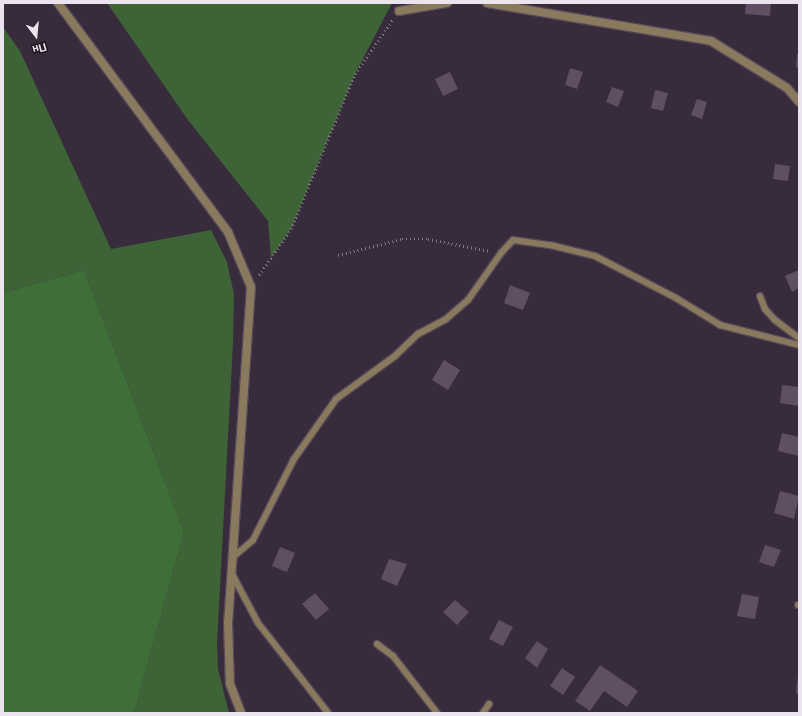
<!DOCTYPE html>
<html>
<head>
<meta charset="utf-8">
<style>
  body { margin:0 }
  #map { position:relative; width:802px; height:716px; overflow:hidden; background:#382b3c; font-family:Roboto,sans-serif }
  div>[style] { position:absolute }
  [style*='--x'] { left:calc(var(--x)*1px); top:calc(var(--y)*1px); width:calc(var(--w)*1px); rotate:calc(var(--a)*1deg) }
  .green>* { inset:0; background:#3d6337 }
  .forest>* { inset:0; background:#3f6f39 }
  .building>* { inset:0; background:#5e5062 }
  .path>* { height:2.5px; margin-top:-1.25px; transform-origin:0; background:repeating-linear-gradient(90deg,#827786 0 1px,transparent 0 4px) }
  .roads { filter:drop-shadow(1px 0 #554858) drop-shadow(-1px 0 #554858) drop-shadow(0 1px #554858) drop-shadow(0 -1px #554858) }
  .service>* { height:6px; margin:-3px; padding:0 3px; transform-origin:3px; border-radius:3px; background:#897a5e }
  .minor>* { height:8px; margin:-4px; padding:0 4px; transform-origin:4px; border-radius:4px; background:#897a5e }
  .tertiary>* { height:8px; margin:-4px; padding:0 4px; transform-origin:4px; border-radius:4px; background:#897a5e }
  span { translate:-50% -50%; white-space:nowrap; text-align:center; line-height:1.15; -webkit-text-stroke:3px #1c161e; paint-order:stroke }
  .frame { position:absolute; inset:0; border:4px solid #ebe3ee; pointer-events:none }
  .north { position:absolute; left:16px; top:16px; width:40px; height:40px; -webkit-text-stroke:3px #1c161e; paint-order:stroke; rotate:164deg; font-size:11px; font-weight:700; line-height:16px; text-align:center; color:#ebe3ee }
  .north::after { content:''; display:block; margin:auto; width:14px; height:18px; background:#ebe3ee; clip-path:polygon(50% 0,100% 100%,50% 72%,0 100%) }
</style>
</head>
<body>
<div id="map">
  <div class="green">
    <div style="clip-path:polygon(107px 3px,392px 3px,355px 74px,291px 229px,271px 258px,268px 221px,188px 120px)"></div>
    <div style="clip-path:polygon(3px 27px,20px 51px,111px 249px,211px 230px,227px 262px,234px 294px,233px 344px,217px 643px,218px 669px,229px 713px,134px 713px,184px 532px,84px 270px,3px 293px)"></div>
  </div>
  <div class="forest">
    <div style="clip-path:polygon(84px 270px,184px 532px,134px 713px,3px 713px,3px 293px)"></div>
  </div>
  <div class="building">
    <div style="clip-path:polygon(746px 3px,771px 3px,770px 16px,745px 14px)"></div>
    <div style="clip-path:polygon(797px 54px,799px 54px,799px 68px,796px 67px)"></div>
    <div style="clip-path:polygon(570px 68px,583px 72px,577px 89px,565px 85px)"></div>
    <div style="clip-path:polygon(450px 72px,458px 89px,443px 96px,435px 79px)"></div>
    <div style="clip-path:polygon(612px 87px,624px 91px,618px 107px,606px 102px)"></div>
    <div style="clip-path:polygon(655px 90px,668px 93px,663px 111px,651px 108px)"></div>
    <div style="clip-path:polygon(697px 99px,707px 102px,702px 119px,691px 115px)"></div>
    <div style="clip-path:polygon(775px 164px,790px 166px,788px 181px,773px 179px)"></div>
    <div style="clip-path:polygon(799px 270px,799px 288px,792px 292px,785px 276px)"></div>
    <div style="clip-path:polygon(510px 285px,530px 293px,523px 310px,504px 303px)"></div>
    <div style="clip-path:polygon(444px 360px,460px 370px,448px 390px,432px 380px)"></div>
    <div style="clip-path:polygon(782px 385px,799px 387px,799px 406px,780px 403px)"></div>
    <div style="clip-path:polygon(782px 433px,799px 437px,799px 456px,778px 451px)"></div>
    <div style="clip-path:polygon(780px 491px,799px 496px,794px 519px,774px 513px)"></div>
    <div style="clip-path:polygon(765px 545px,781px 550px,774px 567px,759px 562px)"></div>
    <div style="clip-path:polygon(280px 547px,295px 553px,287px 572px,272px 566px)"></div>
    <div style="clip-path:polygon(389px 559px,407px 564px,397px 586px,381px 579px)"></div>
    <div style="clip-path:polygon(315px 593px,329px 609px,316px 620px,302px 604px)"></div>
    <div style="clip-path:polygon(742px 594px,759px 597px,755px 619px,737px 616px)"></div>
    <div style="clip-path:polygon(455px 600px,469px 612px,457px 625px,443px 612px)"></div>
    <div style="clip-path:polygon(499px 620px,513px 627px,503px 646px,489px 639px)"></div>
    <div style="clip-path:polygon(537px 641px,548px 649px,537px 668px,525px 658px)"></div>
    <div style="clip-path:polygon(600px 665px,638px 691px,627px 707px,604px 691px,590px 711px,575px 701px)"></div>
    <div style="clip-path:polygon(562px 668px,575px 677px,563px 695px,550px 686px)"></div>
    <div style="clip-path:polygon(798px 675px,799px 675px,799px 694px,796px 693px)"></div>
  </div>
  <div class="path">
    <div style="--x:338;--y:255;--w:66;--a:-14"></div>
    <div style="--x:402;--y:239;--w:26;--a:0"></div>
    <div style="--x:428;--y:239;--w:63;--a:11"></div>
    <div style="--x:259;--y:275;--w:56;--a:-55.2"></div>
    <div style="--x:291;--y:229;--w:168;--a:-67.6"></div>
    <div style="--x:355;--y:74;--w:67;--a:-55.4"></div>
  </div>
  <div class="roads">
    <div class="service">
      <div style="--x:760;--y:296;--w:14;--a:69"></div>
      <div style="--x:765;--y:309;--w:15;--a:48"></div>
      <div style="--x:775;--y:320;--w:30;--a:37"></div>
      <div style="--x:233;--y:557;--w:26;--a:-40"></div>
      <div style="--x:253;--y:540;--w:91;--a:-63.2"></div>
      <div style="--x:294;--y:459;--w:73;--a:-55"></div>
      <div style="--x:336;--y:399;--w:73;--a:-36.1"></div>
      <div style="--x:395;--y:356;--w:32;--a:-44"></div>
      <div style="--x:418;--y:334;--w:32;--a:-28"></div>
      <div style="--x:446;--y:319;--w:29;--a:-41"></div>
      <div style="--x:468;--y:300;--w:57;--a:-54.9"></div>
      <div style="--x:501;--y:253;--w:18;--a:-47"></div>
      <div style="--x:513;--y:240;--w:37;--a:8"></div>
      <div style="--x:550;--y:245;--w:46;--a:13.7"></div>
      <div style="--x:595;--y:256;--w:91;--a:27.4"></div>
      <div style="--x:676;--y:298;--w:52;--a:31.5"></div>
      <div style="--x:720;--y:325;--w:81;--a:14.2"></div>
      <div style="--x:232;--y:574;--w:55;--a:62"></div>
      <div style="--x:258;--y:623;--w:114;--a:52.1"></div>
      <div style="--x:798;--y:605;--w:1;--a:0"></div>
      <div style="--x:377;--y:644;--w:20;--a:37"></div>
      <div style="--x:393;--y:656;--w:72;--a:52.3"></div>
      <div style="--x:483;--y:713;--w:11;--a:-56"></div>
    </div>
    <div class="minor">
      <div style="--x:487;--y:3;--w:227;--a:9.6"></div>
      <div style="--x:711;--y:41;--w:89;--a:31.7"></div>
      <div style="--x:787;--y:88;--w:18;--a:49"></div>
      <div style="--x:399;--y:11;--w:49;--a:-9.5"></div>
    </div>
    <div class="tertiary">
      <div style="--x:58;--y:3;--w:285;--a:53.4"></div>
      <div style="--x:228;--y:232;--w:60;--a:67.3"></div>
      <div style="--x:251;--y:287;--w:336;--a:93.9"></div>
      <div style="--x:228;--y:622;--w:62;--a:88.2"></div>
      <div style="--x:230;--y:684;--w:31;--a:69"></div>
    </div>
  </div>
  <div class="frame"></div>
  <div class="north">Пн</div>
</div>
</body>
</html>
